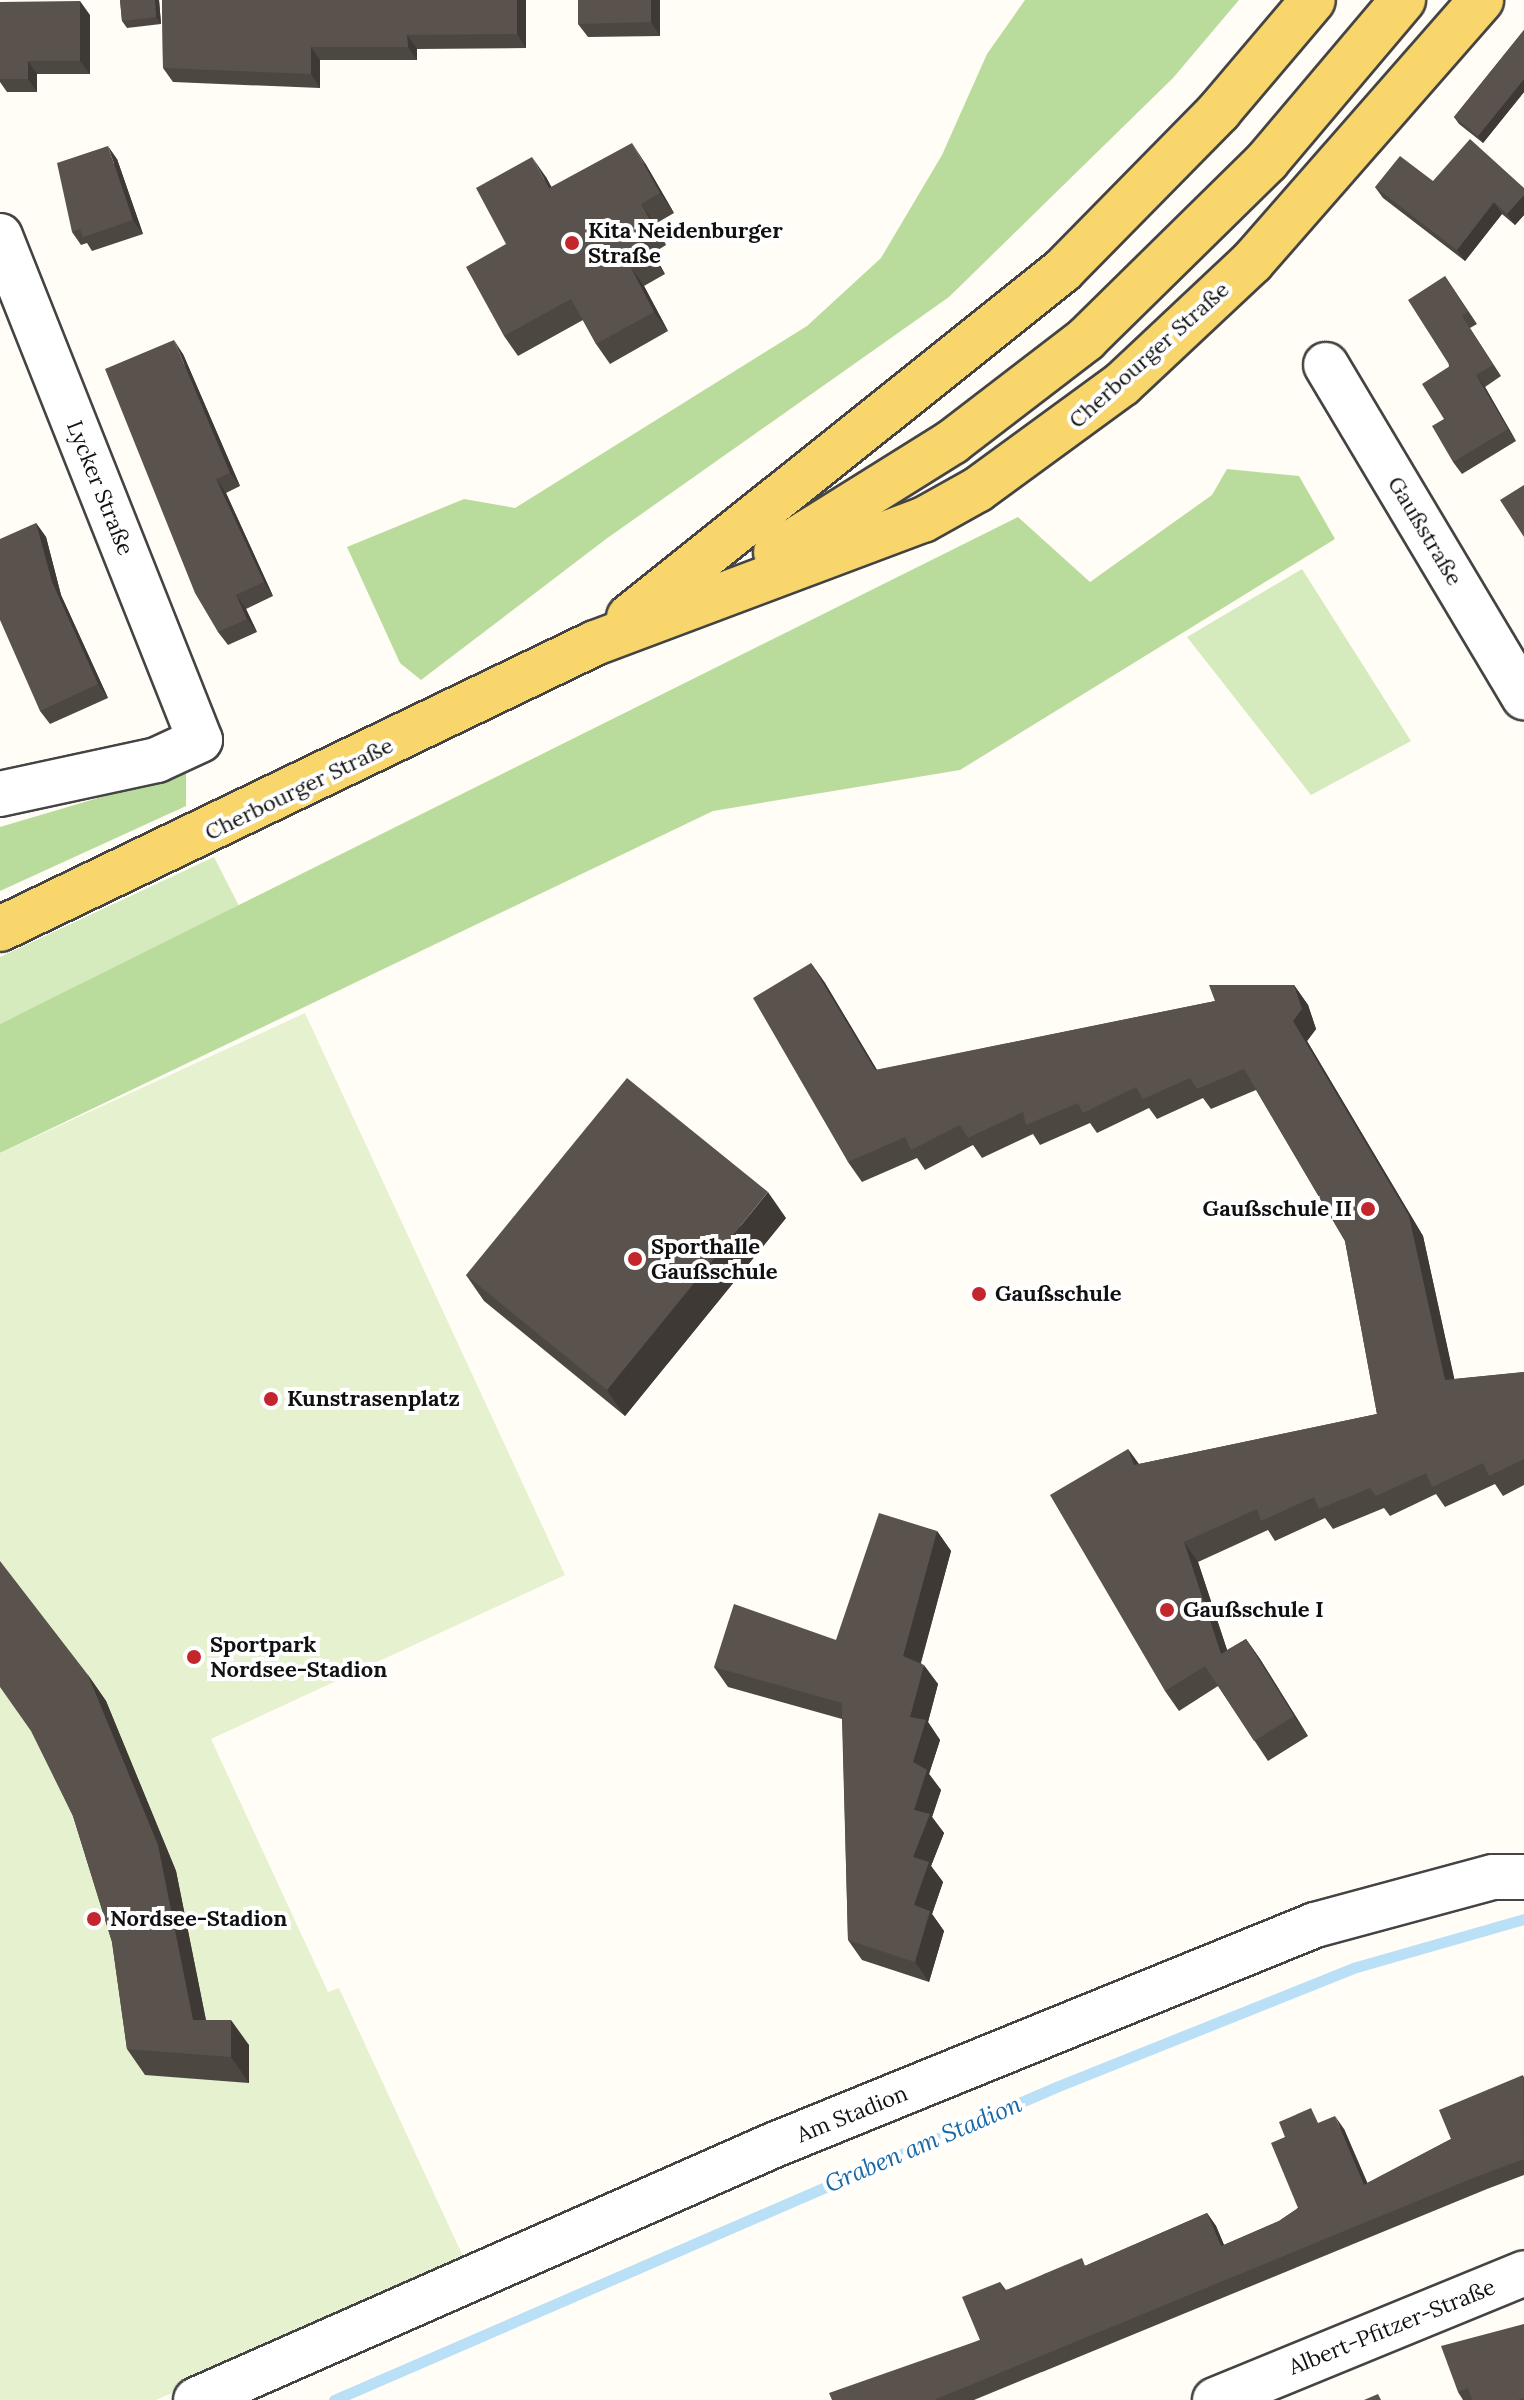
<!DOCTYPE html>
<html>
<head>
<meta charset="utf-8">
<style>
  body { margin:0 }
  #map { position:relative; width:1524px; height:2400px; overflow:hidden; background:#fffdf5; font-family:Lora,serif }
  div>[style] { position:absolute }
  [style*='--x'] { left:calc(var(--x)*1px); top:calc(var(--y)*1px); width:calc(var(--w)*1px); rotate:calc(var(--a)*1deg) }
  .green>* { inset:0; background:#d5ebbd }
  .forest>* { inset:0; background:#b9dc9c }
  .pitch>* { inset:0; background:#e6f2cf }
  .stream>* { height:11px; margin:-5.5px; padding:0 5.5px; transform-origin:5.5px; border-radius:5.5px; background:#b9e0f7 }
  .roads { filter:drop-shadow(2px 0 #444) drop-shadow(-2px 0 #444) drop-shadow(0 2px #444) drop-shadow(0 -2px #444) }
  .minor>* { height:44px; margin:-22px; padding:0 22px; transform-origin:22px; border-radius:22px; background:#fff }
  .major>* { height:44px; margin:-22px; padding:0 22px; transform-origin:22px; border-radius:22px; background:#f9d66b }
  .wall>* { inset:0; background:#4d4742 }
  .shaded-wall>* { inset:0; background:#3f3936 }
  .building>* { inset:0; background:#5a524d }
  .dots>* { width:22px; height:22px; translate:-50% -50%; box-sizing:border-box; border:4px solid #fff; border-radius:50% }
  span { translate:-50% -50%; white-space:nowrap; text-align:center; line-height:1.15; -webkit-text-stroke:8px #fff; paint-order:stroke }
  .poi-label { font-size:22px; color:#111; font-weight:700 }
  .left { translate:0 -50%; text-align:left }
  .right { translate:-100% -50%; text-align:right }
  .street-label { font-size:22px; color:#111 }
  .water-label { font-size:24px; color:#1768a6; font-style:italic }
</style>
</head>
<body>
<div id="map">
  <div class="green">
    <div style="clip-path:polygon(1302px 569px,1411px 741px,1311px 795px,1187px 637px)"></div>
    <div style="clip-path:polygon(214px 857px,240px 908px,0 1024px,0 957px)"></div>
  </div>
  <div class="forest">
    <div style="clip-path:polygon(1025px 0,1239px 0,1173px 78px,949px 297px,606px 539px,421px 680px,400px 663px,347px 547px,464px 499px,515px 508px,807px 326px,881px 258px,942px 155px,987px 54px)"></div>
    <div style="clip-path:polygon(1227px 469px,1299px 476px,1335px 539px,960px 770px,713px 811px,0 1153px,0 1024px,1018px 517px,1090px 582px,1212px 495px)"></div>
    <div style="clip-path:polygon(186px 772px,186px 806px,0 891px,0 827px)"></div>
  </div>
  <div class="pitch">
    <div style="clip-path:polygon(305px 1013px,565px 1575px,211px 1739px,328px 1992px,339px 1988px,467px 2265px,156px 2400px,0 2400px,0 1153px)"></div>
  </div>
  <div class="stream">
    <div style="--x:334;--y:2400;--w:787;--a:-23.44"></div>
    <div style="--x:1056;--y:2087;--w:320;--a:-21.8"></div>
    <div style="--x:1353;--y:1968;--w:178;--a:-16"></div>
  </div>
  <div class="roads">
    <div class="minor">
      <div style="--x:0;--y:236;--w:542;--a:68.36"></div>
      <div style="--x:200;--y:740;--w:47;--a:155.1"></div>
      <div style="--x:157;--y:760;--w:161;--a:167.8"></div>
      <div style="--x:1326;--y:365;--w:387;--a:59.2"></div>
      <div style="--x:196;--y:2400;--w:632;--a:-23.81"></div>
      <div style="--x:774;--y:2145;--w:584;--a:-22.13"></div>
      <div style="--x:1315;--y:1925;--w:184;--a:-15.1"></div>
      <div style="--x:1493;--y:1877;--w:31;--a:0"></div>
      <div style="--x:1215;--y:2400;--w:334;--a:-22.3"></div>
    </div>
    <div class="major">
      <div style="--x:776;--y:552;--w:208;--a:-32"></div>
      <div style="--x:952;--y:442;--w:169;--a:-37.5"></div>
      <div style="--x:1086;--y:339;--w:254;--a:-44.5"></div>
      <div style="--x:1267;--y:161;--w:211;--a:-49.8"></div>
      <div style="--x:629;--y:617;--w:556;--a:-38.64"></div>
      <div style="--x:1063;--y:270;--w:223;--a:-45.5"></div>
      <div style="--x:1219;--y:111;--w:145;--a:-49.7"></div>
      <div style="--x:0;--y:929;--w:660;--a:-25.67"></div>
      <div style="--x:595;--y:643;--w:350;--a:-20.6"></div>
      <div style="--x:923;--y:520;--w:62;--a:-29.1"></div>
      <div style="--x:977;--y:490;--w:180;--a:-36.2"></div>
      <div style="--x:1122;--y:384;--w:178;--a:-43.2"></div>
      <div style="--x:1252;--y:262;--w:348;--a:-48.8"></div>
    </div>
  </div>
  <div class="wall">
    <div style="clip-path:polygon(120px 0,159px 0,161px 24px,127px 28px,122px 21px)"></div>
    <div style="clip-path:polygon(162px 0,526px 0,526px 48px,417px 49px,417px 60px,320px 60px,320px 88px,173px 82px,163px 68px)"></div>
    <div style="clip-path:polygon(660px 0,660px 36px,588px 37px,578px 24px)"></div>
    <div style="clip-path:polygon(90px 15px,90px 74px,37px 74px,37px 92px,7px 92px,0 82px,0 79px)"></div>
    <div style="clip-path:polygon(1524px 30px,1524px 92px,1483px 143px,1459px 124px,1454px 117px)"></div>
    <div style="clip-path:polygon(117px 159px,143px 234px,92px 251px,87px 243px,81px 245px,72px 232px)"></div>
    <div style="clip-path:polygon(645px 163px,674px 213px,655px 224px,666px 245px,653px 253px,665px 274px,644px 286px,668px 331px,610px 364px,596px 344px,583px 320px,518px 356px,504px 336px,506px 244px,546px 177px,551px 187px)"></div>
    <div style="clip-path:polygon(1433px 181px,1524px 188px,1524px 215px,1515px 225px,1502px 214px,1465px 261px,1383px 198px,1375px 187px)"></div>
    <div style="clip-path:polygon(1445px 276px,1477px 324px,1470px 328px,1501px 376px,1485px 387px,1516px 441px,1462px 474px,1453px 462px)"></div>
    <div style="clip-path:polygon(183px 354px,240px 486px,226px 493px,273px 596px,246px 609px,257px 632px,228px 645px,218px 632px)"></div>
    <div style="clip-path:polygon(36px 523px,46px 537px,61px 595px,108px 698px,50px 724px,40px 711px)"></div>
    <div style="clip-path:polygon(811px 963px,825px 983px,877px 1070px,1294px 985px,1308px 1005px,1316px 1029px,1307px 1041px,1423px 1236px,1454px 1379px,1524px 1372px,1524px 1485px,1503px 1496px,1495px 1484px,1445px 1507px,1436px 1494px,1390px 1516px,1384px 1508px,1333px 1529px,1325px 1518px,1275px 1541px,1268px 1530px,1198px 1562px,1227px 1650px,1246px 1639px,1260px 1659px,1308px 1736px,1268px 1761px,1218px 1686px,1179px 1711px,1165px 1691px,1128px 1449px,1139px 1464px,1377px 1414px,1345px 1241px,1256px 1090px,1211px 1109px,1203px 1098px,1157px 1119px,1149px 1108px,1097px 1133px,1090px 1123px,1040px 1145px,1033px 1134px,982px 1158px,973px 1145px,925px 1170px,917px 1158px,862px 1182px,848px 1162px)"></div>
    <div style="clip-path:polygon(786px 1218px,625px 1416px,484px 1301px,466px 1275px)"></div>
    <div style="clip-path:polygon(937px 1531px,951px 1551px,921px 1663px,938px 1684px,928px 1722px,940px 1740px,929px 1774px,941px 1790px,932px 1817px,944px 1833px,931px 1866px,943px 1882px,932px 1914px,944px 1931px,929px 1982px,862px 1960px,848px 1940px,842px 1719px,728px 1687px,714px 1667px,836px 1640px)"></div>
    <div style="clip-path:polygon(88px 1675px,106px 1701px,176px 1871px,206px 2020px,249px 2045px,249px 2083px,145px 2075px,127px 2049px,112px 1942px,73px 1816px,33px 1733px)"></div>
    <div style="clip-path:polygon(1524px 2076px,1524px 2175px,1487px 2189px,974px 2400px,832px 2400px,980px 2340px,1000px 2282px,1006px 2290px,1087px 2265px,1207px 2213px,1216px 2226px,1224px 2245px,1279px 2221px,1298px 2208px,1321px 2122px,1344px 2129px,1367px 2183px,1451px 2139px)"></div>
    <div style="clip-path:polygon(1524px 2324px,1524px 2400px,1463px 2400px,1458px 2392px)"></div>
  </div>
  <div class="shaded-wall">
    <div style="clip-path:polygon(155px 0,159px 0,161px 24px,156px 17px)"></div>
    <div style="clip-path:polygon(517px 0,526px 0,526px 48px,517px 34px)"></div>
    <div style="clip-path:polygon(651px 0,660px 0,660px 36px,651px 22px)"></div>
    <div style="clip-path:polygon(80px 1px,90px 15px,90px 74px,80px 61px)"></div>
    <div style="clip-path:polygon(407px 35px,417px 49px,417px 60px,408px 47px)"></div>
    <div style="clip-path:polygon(311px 47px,320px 60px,320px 88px,311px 74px)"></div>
    <div style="clip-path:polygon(28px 61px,37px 74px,37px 92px,28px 79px)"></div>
    <div style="clip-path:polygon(1524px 79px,1524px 92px,1483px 143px,1478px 136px)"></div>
    <div style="clip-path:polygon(632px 143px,645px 163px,674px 213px,660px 193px)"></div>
    <div style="clip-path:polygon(108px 146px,117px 159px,143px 234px,133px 220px)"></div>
    <div style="clip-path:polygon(532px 157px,546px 177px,563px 208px,549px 188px)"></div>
    <div style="clip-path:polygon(1524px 195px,1524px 215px,1515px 225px,1507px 214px)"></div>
    <div style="clip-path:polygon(1494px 202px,1502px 214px,1465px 261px,1457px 250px)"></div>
    <div style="clip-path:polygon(641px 204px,655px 224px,666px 245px,653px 225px)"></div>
    <div style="clip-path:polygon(639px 233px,653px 253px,665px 274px,651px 255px)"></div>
    <div style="clip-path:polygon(630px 266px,644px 286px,668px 331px,654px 312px)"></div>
    <div style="clip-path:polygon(174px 340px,183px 354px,240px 486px,230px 473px)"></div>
    <div style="clip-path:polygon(1476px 375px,1485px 387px,1516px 441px,1508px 429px)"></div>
    <div style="clip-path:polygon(216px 479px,226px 493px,273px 596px,264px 582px)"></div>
    <div style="clip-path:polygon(36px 523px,46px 537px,61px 595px,108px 698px,98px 684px,52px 582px)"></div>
    <div style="clip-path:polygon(236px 595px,246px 609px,257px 632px,247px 619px)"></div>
    <div style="clip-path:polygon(811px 963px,825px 983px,889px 1090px,875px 1070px)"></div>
    <div style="clip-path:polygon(1294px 985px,1308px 1005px,1316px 1029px,1307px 1041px,1423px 1236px,1459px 1400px,1445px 1380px,1293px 1021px)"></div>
    <div style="clip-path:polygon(768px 1192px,786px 1218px,625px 1416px,607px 1390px)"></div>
    <div style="clip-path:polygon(1128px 1449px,1142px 1469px,1134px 1465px)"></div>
    <div style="clip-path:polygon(937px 1531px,951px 1551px,917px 1676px,903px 1656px)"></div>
    <div style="clip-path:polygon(1184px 1542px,1198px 1562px,1235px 1674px,1221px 1654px)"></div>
    <div style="clip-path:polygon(1246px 1639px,1260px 1659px,1308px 1736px,1294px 1716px)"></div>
    <div style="clip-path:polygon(924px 1665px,938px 1684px,928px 1722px,940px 1740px,929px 1774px,941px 1790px,932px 1817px,944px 1833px,931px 1866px,943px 1882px,932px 1914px,944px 1931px,929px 1982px,915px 1962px,913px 1762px,910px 1717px)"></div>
    <div style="clip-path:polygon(88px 1675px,106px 1701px,176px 1871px,211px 2046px,193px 2020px)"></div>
    <div style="clip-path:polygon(231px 2020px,249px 2045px,249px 2083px,231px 2057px)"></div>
    <div style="clip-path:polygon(1335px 2116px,1344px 2129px,1374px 2198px,1364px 2185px)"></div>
    <div style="clip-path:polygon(1207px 2213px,1216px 2226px,1230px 2259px,1221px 2246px)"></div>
  </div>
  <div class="building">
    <div style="clip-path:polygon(120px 0,155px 0,156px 17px,122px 21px)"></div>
    <div style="clip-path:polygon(162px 0,517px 0,517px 34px,407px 35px,408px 47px,311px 47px,311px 74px,163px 68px)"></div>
    <div style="clip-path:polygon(578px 0,651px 0,651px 22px,578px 24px)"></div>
    <div style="clip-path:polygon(80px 1px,80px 61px,28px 61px,28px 79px,0 79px,0 2px)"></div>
    <div style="clip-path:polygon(1524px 30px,1524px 79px,1478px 136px,1454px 117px)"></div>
    <div style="clip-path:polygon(1470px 139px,1524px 188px,1524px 195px,1507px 214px,1494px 202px,1457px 250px,1375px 187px,1400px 156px,1433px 181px)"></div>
    <div style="clip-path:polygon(632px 143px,660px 193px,641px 204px,653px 225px,639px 233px,651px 255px,630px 266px,654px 312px,596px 344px,571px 299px,504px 336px,466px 267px,506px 244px,476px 188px,532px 157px,549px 188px)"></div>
    <div style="clip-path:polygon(108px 146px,133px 220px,83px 237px,80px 229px,72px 232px,57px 163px)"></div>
    <div style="clip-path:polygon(1445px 276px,1468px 312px,1462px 316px,1493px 365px,1476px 375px,1508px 429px,1453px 462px,1432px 426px,1444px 419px,1422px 384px,1450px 366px,1408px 300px)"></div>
    <div style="clip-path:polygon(174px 340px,230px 473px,216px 479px,264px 582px,236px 595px,247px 619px,218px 632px,195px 593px,105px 369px)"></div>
    <div style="clip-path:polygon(1524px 485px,1524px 537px,1500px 500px)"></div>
    <div style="clip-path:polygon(36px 523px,52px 582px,98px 684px,40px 711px,0 620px,0 539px)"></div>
    <div style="clip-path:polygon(811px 963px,875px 1070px,1215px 1001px,1209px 985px,1294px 985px,1302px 1009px,1293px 1021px,1409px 1216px,1445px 1380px,1524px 1372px,1524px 1459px,1489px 1476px,1483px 1463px,1432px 1487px,1426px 1473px,1376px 1496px,1370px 1488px,1319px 1509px,1314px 1497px,1261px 1521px,1257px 1509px,1184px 1542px,1221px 1654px,1246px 1639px,1294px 1716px,1254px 1741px,1205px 1666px,1165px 1691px,1050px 1495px,1128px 1449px,1134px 1465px,1377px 1414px,1345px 1241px,1244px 1069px,1197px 1089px,1190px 1078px,1143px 1099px,1136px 1087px,1083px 1113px,1078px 1103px,1026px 1125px,1023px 1112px,968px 1138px,960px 1125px,911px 1150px,905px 1137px,848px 1162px,753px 998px)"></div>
    <div style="clip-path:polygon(627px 1078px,768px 1192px,607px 1390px,466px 1275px)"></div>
    <div style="clip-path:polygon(879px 1513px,937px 1531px,903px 1656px,924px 1665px,910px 1717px,926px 1720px,913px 1762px,927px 1770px,914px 1810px,930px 1814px,913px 1857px,929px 1862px,914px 1905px,930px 1911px,915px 1962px,848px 1940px,842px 1703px,714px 1667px,734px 1604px,836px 1640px)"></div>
    <div style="clip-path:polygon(0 1561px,88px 1675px,158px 1845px,193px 2020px,231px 2020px,231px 2057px,127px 2049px,112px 1942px,73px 1816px,31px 1731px,0 1687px)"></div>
    <div style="clip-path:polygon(1523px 2075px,1524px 2159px,1478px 2176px,934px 2400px,832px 2400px,829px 2393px,980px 2340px,962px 2297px,1000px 2282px,1004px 2291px,1082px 2258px,1085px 2266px,1207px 2213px,1221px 2246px,1279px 2221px,1298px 2208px,1271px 2143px,1285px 2137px,1279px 2122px,1311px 2108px,1318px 2123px,1335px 2116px,1364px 2185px,1451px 2139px,1439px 2110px)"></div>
    <div style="clip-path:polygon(1524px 2324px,1524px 2398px,1517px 2400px,1472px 2400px,1468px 2388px,1458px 2392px,1441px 2346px)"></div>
    <div style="clip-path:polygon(1378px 2394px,1381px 2400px,1364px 2400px)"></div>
  </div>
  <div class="dots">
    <div style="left:572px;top:243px;background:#c4262e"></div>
    <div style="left:1368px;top:1209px;background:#c4262e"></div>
    <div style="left:635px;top:1259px;background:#c4262e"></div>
    <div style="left:979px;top:1294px;background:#c4262e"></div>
    <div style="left:271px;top:1399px;background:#c4262e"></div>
    <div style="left:1167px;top:1610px;background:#c4262e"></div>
    <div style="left:194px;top:1657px;background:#c4262e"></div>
    <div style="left:94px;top:1919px;background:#c4262e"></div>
  </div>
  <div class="poi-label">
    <span class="left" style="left:588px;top:243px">Kita Neidenburger<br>Straße</span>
    <span class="right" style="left:1352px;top:1209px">Gaußschule II</span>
    <span class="left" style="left:651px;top:1259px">Sporthalle<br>Gaußschule</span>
    <span class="left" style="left:995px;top:1294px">Gaußschule</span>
    <span class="left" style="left:287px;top:1399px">Kunstrasenplatz</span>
    <span class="left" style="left:1183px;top:1610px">Gaußschule I</span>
    <span class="left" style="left:210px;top:1657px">Sportpark<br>Nordsee-Stadion</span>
    <span class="left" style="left:110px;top:1919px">Nordsee-Stadion</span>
  </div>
  <div class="street-label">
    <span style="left:1149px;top:355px;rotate:-42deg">Cherbourger Straße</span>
    <span style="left:100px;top:488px;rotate:68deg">Lycker Straße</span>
    <span style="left:1425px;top:531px;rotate:59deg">Gaußstraße</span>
    <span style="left:299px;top:789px;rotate:-26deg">Cherbourger Straße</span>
    <span style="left:852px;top:2114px;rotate:-22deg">Am Stadion</span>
    <span style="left:1392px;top:2327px;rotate:-22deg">Albert-Pfitzer-Straße</span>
  </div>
  <div class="water-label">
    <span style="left:923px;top:2144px;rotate:-23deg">Graben am Stadion</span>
  </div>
</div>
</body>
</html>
